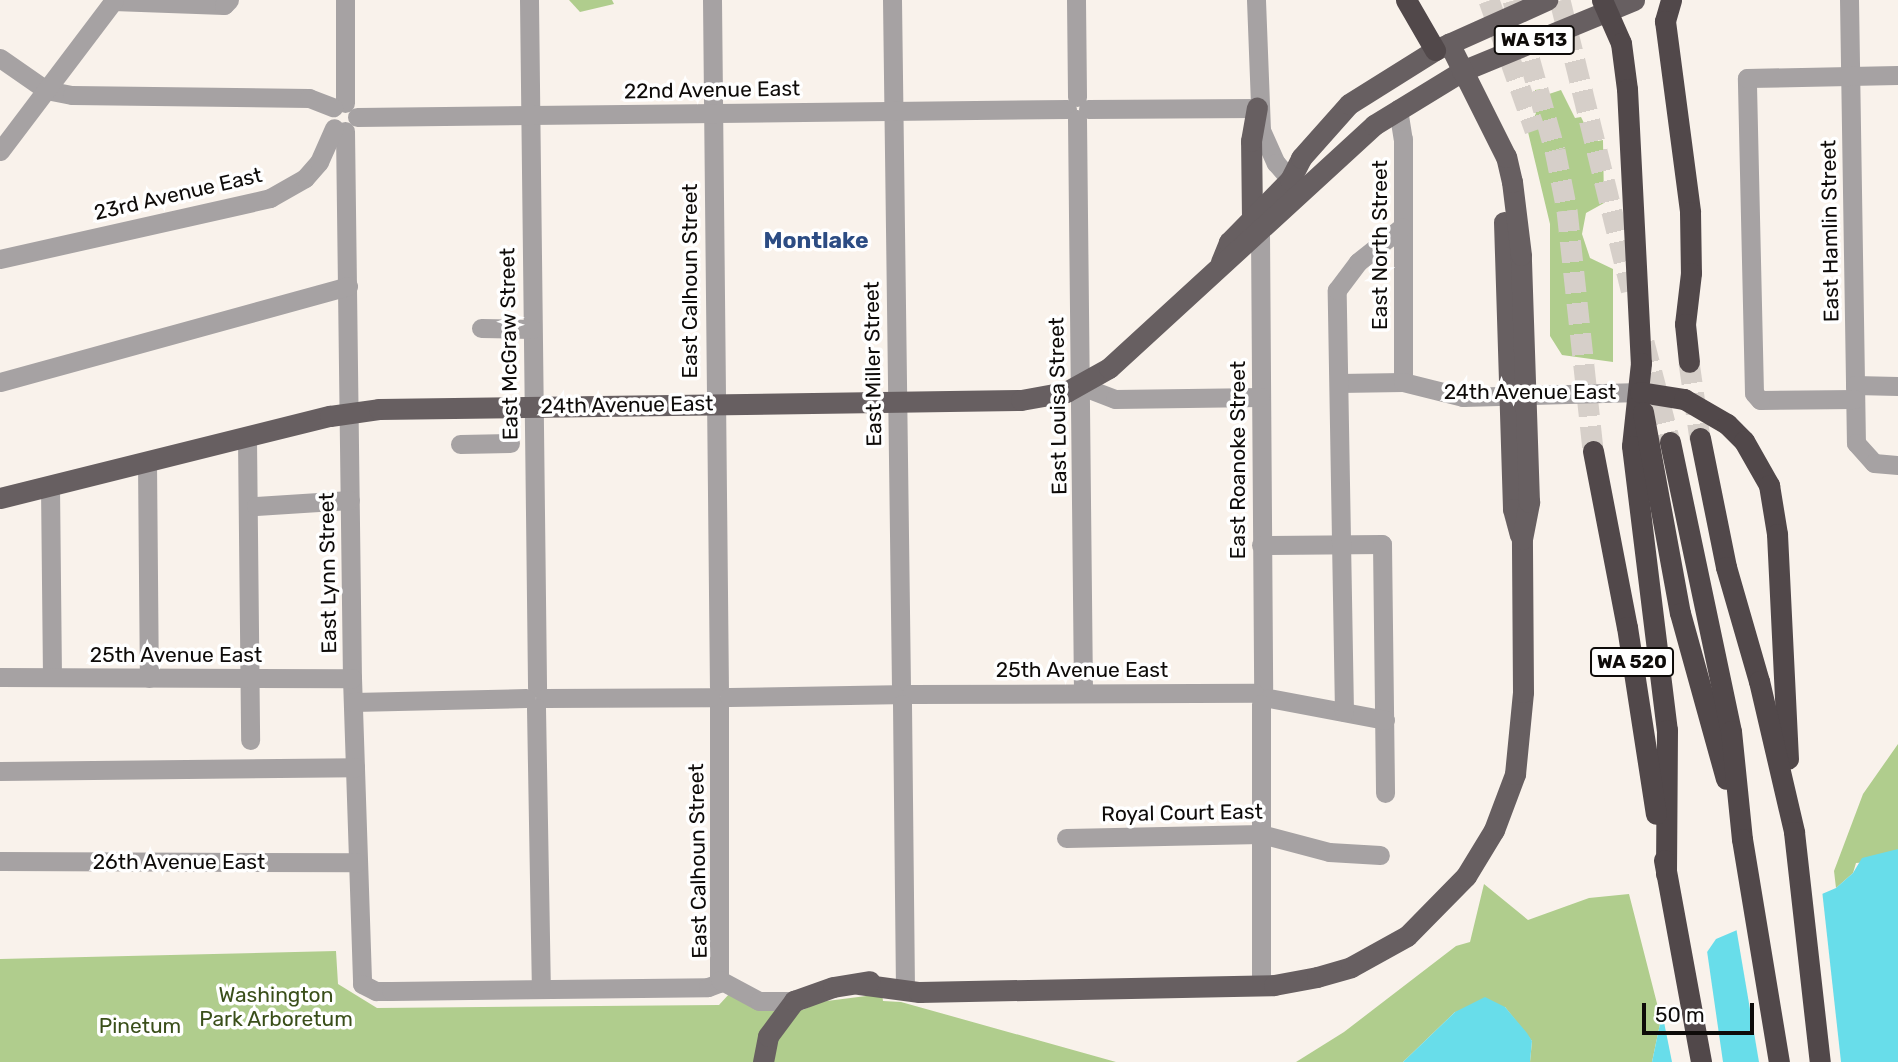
<!DOCTYPE html>
<html>
<head>
<meta charset="utf-8">
<style>
  body { margin:0 }
  #map { position:relative; width:1898px; height:1062px; overflow:hidden; background:#f9f2eb; font-family:Rubik,sans-serif }
  div>[style] { position:absolute }
  [style*='--x'] { left:calc(var(--x)*1px); top:calc(var(--y)*1px); width:calc(var(--w)*1px); rotate:calc(var(--a)*1deg) }
  .green>* { inset:0; background:#b0cd8d }
  .water>* { inset:0; background:#68ddea }
  .pier>* { inset:0; background:#f9f2eb }
  .highway-tunnel>* { height:21px; margin-top:-10.5px; transform-origin:0; background:repeating-linear-gradient(90deg,#d6cfc9 0 21px,transparent 0 31px) }
  .minor>* { height:19px; margin:-9.5px; padding:0 9.5px; transform-origin:9.5px; border-radius:9.5px; background:#a6a2a3 }
  .major>* { height:21px; margin:-10.5px; padding:0 10.5px; transform-origin:10.5px; border-radius:10.5px; background:#675f61 }
  .highway>* { height:21px; margin:-10.5px; padding:0 10.5px; transform-origin:10.5px; border-radius:10.5px; background:#51484a }
  span { translate:-50% -50%; white-space:nowrap; text-align:center; line-height:1.15; -webkit-text-stroke:7px #fff; paint-order:stroke }
  .shield-label span { padding:2px 5px; background:#fff; border:2px solid; border-radius:5px; -webkit-text-stroke-width:0 }
  .shield-label { font-size:19px; color:#0e0b09; font-weight:700 }
  .street-label { font-size:21px; color:#0e0b09 }
  .park-label { font-size:21px; color:#3a4f1a }
  .neighbourhood-label { font-size:23px; color:#2c4c83; font-weight:700 }
  .scale { position:absolute; left:1642px; top:1003px; width:112px; height:32px; box-sizing:border-box; border:4px solid #0e0b09; border-top:0; padding-left:9px; font-size:21px; line-height:24px; white-space:nowrap; color:#0e0b09; -webkit-text-stroke:5px #fff; paint-order:stroke }
</style>
</head>
<body>
<div id="map">
  <div class="green">
    <div style="clip-path:polygon(569px 0,612px 0,614px 4px,580px 12px)"></div>
    <div style="clip-path:polygon(1542px 89px,1546px 95px,1561px 90px,1575px 118px,1581px 117px,1589px 133px,1595px 132px,1598px 141px,1603px 140px,1604px 203px,1586px 213px,1582px 234px,1590px 258px,1613px 269px,1613px 362px,1562px 355px,1550px 336px,1550px 224px,1528px 132px,1536px 113px,1535px 90px)"></div>
    <div style="clip-path:polygon(1898px 744px,1898px 860px,1856px 863px,1853px 873px,1836px 888px,1834px 871px,1863px 794px)"></div>
    <div style="clip-path:polygon(1484px 884px,1528px 920px,1589px 898px,1629px 894px,1661px 1019px,1652px 1062px,1530px 1062px,1532px 1041px,1505px 1007px,1455px 1012px,1403px 1062px,1296px 1062px,1344px 1032px,1456px 946px,1470px 942px)"></div>
    <div style="clip-path:polygon(336px 951px,338px 984px,377px 1008px,719px 1005px,730px 993px,770px 1010px,803px 1010px,819px 1002px,882px 994px,883px 1001px,901px 1002px,1116px 1062px,0 1062px,0 959px)"></div>
  </div>
  <div class="water">
    <div style="clip-path:polygon(1898px 849px,1898px 1062px,1652px 1062px,1661px 1019px,1716px 939px,1836px 888px,1853px 873px,1862px 858px)"></div>
    <div style="clip-path:polygon(1485px 997px,1505px 1007px,1527px 1033px,1532px 1041px,1530px 1062px,1403px 1062px,1455px 1012px)"></div>
  </div>
  <div class="pier">
    <div style="clip-path:polygon(1822px 890px,1841px 1062px,1759px 1062px,1736px 927px)"></div>
    <div style="clip-path:polygon(1707px 951px,1723px 1062px,1672px 1062px,1662px 1012px)"></div>
  </div>
  <div class="highway-tunnel">
    <div style="--x:1489;--y:0;--w:138;--a:70.5"></div>
    <div style="--x:1513;--y:0;--w:156;--a:74.4"></div>
    <div style="--x:1555;--y:150;--w:61;--a:78.7"></div>
    <div style="--x:1567;--y:210;--w:242;--a:83.8"></div>
    <div style="--x:1560;--y:0;--w:299;--a:76.2"></div>
    <div style="--x:1644;--y:342;--w:103;--a:75.4"></div>
    <div style="--x:1689;--y:362;--w:77;--a:81.8"></div>
  </div>
  <div class="minor">
    <div style="--x:345;--y:0;--w:103;--a:90"></div>
    <div style="--x:529;--y:0;--w:688;--a:89.33"></div>
    <div style="--x:712;--y:0;--w:687;--a:89.42"></div>
    <div style="--x:892;--y:0;--w:685;--a:89.25"></div>
    <div style="--x:1076;--y:0;--w:97;--a:89.4"></div>
    <div style="--x:1256;--y:0;--w:130;--a:87.8"></div>
    <div style="--x:1261;--y:130;--w:36;--a:66"></div>
    <div style="--x:1276;--y:163;--w:35;--a:49"></div>
    <div style="--x:1849;--y:0;--w:443;--a:89.1"></div>
    <div style="--x:1856;--y:443;--w:27;--a:48"></div>
    <div style="--x:1874;--y:463;--w:24;--a:5"></div>
    <div style="--x:113;--y:1;--w:111;--a:2.1"></div>
    <div style="--x:224;--y:5;--w:7;--a:-45"></div>
    <div style="--x:0;--y:58;--w:56;--a:34.8"></div>
    <div style="--x:46;--y:90;--w:26;--a:11"></div>
    <div style="--x:72;--y:95;--w:237;--a:0.7"></div>
    <div style="--x:309;--y:98;--w:26;--a:21"></div>
    <div style="--x:1088;--y:109;--w:169;--a:-0.3"></div>
    <div style="--x:1398;--y:109;--w:30;--a:81"></div>
    <div style="--x:1403;--y:139;--w:243;--a:90"></div>
    <div style="--x:357;--y:117;--w:710;--a:-0.65"></div>
    <div style="--x:1077;--y:119;--w:574;--a:89.4"></div>
    <div style="--x:345;--y:131;--w:547;--a:89.27"></div>
    <div style="--x:352;--y:678;--w:306;--a:88.1"></div>
    <div style="--x:362;--y:984;--w:16;--a:27"></div>
    <div style="--x:376;--y:991;--w:15;--a:0"></div>
    <div style="--x:391;--y:991;--w:317;--a:-0.7"></div>
    <div style="--x:708;--y:987;--w:12;--a:-20"></div>
    <div style="--x:719;--y:983;--w:277;--a:-90"></div>
    <div style="--x:0;--y:151;--w:189;--a:-52.9"></div>
    <div style="--x:1260;--y:233;--w:455;--a:89.6"></div>
    <div style="--x:0;--y:259;--w:277;--a:-12.7"></div>
    <div style="--x:270;--y:198;--w:40;--a:-29.7"></div>
    <div style="--x:305;--y:178;--w:21;--a:-49"></div>
    <div style="--x:319;--y:162;--w:37;--a:-66"></div>
    <div style="--x:481;--y:328;--w:51;--a:1.1"></div>
    <div style="--x:0;--y:382;--w:361;--a:-15.4"></div>
    <div style="--x:1339;--y:383;--w:64;--a:-0.9"></div>
    <div style="--x:1403;--y:382;--w:62;--a:14"></div>
    <div style="--x:1463;--y:397;--w:177;--a:-1.6"></div>
    <div style="--x:1855;--y:385;--w:43;--a:1.3"></div>
    <div style="--x:1081;--y:386;--w:36;--a:21"></div>
    <div style="--x:1115;--y:399;--w:145;--a:-0.8"></div>
    <div style="--x:1855;--y:399;--w:95;--a:179.4"></div>
    <div style="--x:1760;--y:400;--w:9;--a:-131"></div>
    <div style="--x:1754;--y:393;--w:315;--a:-91.3"></div>
    <div style="--x:1747;--y:78;--w:151;--a:-1.1"></div>
    <div style="--x:247;--y:439;--w:301;--a:89.4"></div>
    <div style="--x:460;--y:444;--w:50;--a:-1.1"></div>
    <div style="--x:147;--y:462;--w:216;--a:89.5"></div>
    <div style="--x:50;--y:486;--w:191;--a:89.4"></div>
    <div style="--x:256;--y:506;--w:94;--a:-3.7"></div>
    <div style="--x:1261;--y:545;--w:121;--a:-0.5"></div>
    <div style="--x:1382;--y:544;--w:249;--a:89.3"></div>
    <div style="--x:0;--y:677;--w:352;--a:0.2"></div>
    <div style="--x:911;--y:694;--w:343;--a:-0.2"></div>
    <div style="--x:729;--y:697;--w:164;--a:-1"></div>
    <div style="--x:545;--y:698;--w:165;--a:-0.3"></div>
    <div style="--x:1269;--y:698;--w:118;--a:10.7"></div>
    <div style="--x:353;--y:702;--w:173;--a:-1.3"></div>
    <div style="--x:902;--y:704;--w:277;--a:89.4"></div>
    <div style="--x:536;--y:708;--w:280;--a:89"></div>
    <div style="--x:1344;--y:712;--w:422;--a:-91"></div>
    <div style="--x:1337;--y:290;--w:35;--a:-53"></div>
    <div style="--x:1358;--y:262;--w:56;--a:-38.5"></div>
    <div style="--x:0;--y:771;--w:355;--a:-0.6"></div>
    <div style="--x:1066;--y:838;--w:195;--a:-1.2"></div>
    <div style="--x:1261;--y:834;--w:70;--a:14.8"></div>
    <div style="--x:1329;--y:852;--w:51;--a:3.4"></div>
    <div style="--x:0;--y:861;--w:357;--a:0.2"></div>
    <div style="--x:720;--y:980;--w:44;--a:28.3"></div>
    <div style="--x:759;--y:1001;--w:35;--a:0"></div>
    <div style="--x:1261;--y:982;--w:278;--a:-90"></div>
  </div>
  <div class="major">
    <div style="--x:1252;--y:218;--w:77;--a:-90.7"></div>
    <div style="--x:1251;--y:141;--w:34;--a:-80"></div>
    <div style="--x:1504;--y:222;--w:287;--a:88.2"></div>
    <div style="--x:1513;--y:509;--w:27;--a:75"></div>
    <div style="--x:1221;--y:262;--w:22;--a:-68"></div>
    <div style="--x:1229;--y:242;--w:87;--a:-45.5"></div>
    <div style="--x:1290;--y:180;--w:25;--a:-63"></div>
    <div style="--x:1301;--y:158;--w:72;--a:-48.4"></div>
    <div style="--x:1349;--y:104;--w:102;--a:-32.1"></div>
    <div style="--x:1435;--y:50;--w:123;--a:-24.1"></div>
    <div style="--x:0;--y:498;--w:340;--a:-14"></div>
    <div style="--x:330;--y:416;--w:49;--a:-8.1"></div>
    <div style="--x:379;--y:409;--w:642;--a:-0.8"></div>
    <div style="--x:1021;--y:400;--w:46;--a:-10.1"></div>
    <div style="--x:1066;--y:392;--w:49;--a:-29.2"></div>
    <div style="--x:1109;--y:368;--w:360;--a:-42.5"></div>
    <div style="--x:1374;--y:125;--w:103;--a:-31.5"></div>
    <div style="--x:1462;--y:71;--w:186;--a:-22.4"></div>
    <div style="--x:859;--y:984;--w:61;--a:7.6"></div>
    <div style="--x:919;--y:992;--w:355;--a:-1.1"></div>
    <div style="--x:1274;--y:985;--w:44;--a:-10.5"></div>
    <div style="--x:1317;--y:977;--w:35;--a:-16"></div>
    <div style="--x:1351;--y:967;--w:64;--a:-29"></div>
    <div style="--x:1407;--y:936;--w:84;--a:-45.5"></div>
    <div style="--x:1466;--y:876;--w:54;--a:-58.7"></div>
    <div style="--x:1494;--y:830;--w:60;--a:-69.4"></div>
    <div style="--x:1515;--y:774;--w:82;--a:-84.4"></div>
    <div style="--x:1523;--y:692;--w:153;--a:-90.4"></div>
    <div style="--x:1522;--y:539;--w:38;--a:-79"></div>
    <div style="--x:1529;--y:502;--w:247;--a:-91.9"></div>
    <div style="--x:1521;--y:255;--w:74;--a:-97"></div>
    <div style="--x:1512;--y:182;--w:26;--a:-103"></div>
    <div style="--x:1506;--y:157;--w:127;--a:-116.6"></div>
    <div style="--x:763;--y:1062;--w:26;--a:-79"></div>
    <div style="--x:768;--y:1036;--w:44;--a:-53.4"></div>
    <div style="--x:794;--y:1001;--w:41;--a:-19.7"></div>
    <div style="--x:833;--y:987;--w:37;--a:-9"></div>
  </div>
  <div class="highway">
    <div style="--x:1406;--y:0;--w:58;--a:59.9"></div>
    <div style="--x:1602;--y:0;--w:47;--a:66.2"></div>
    <div style="--x:1621;--y:43;--w:46;--a:82.6"></div>
    <div style="--x:1627;--y:89;--w:274;--a:87.1"></div>
    <div style="--x:1641;--y:363;--w:83;--a:96.2"></div>
    <div style="--x:1632;--y:446;--w:286;--a:83"></div>
    <div style="--x:1667;--y:730;--w:144;--a:90.4"></div>
    <div style="--x:1671;--y:0;--w:22;--a:106"></div>
    <div style="--x:1665;--y:21;--w:193;--a:82.5"></div>
    <div style="--x:1690;--y:212;--w:61;--a:89.1"></div>
    <div style="--x:1691;--y:273;--w:51;--a:96.7"></div>
    <div style="--x:1685;--y:324;--w:38;--a:84"></div>
    <div style="--x:1640;--y:392;--w:45;--a:9"></div>
    <div style="--x:1684;--y:399;--w:50;--a:30.2"></div>
    <div style="--x:1727;--y:424;--w:24;--a:45"></div>
    <div style="--x:1744;--y:441;--w:51;--a:60.4"></div>
    <div style="--x:1769;--y:485;--w:50;--a:80.7"></div>
    <div style="--x:1777;--y:534;--w:225;--a:87.2"></div>
    <div style="--x:1643;--y:412;--w:204;--a:79.6"></div>
    <div style="--x:1680;--y:613;--w:172;--a:74.5"></div>
    <div style="--x:1700;--y:438;--w:132;--a:78.6"></div>
    <div style="--x:1726;--y:567;--w:119;--a:73.9"></div>
    <div style="--x:1759;--y:681;--w:155;--a:76.9"></div>
    <div style="--x:1794;--y:832;--w:231;--a:83.6"></div>
    <div style="--x:1670;--y:442;--w:295;--a:78.1"></div>
    <div style="--x:1731;--y:731;--w:109;--a:84.2"></div>
    <div style="--x:1742;--y:839;--w:226;--a:80.6"></div>
    <div style="--x:1593;--y:451;--w:179;--a:79.1"></div>
    <div style="--x:1627;--y:627;--w:189;--a:81.2"></div>
    <div style="--x:1664;--y:860;--w:205;--a:79.6"></div>
  </div>
  <div class="shield-label">
    <span style="left:1534px;top:40px">WA 513</span>
    <span style="left:1632px;top:662px">WA 520</span>
  </div>
  <div class="street-label">
    <span style="left:712px;top:90px;rotate:-1deg">22nd Avenue East</span>
    <span style="left:178px;top:194px;rotate:-13deg">23rd Avenue East</span>
    <span style="left:1830px;top:231px;rotate:-91deg">East Hamlin Street</span>
    <span style="left:1380px;top:245px;rotate:-90deg">East North Street</span>
    <span style="left:690px;top:281px;rotate:-90deg">East Calhoun Street</span>
    <span style="left:509px;top:344px;rotate:-91deg">East McGraw Street</span>
    <span style="left:873px;top:364px;rotate:-91deg">East Miller Street</span>
    <span style="left:1530px;top:392px">24th Avenue East</span>
    <span style="left:627px;top:405px;rotate:-1deg">24th Avenue East</span>
    <span style="left:1058px;top:406px;rotate:-91deg">East Louisa Street</span>
    <span style="left:1238px;top:460px;rotate:-90deg">East Roanoke Street</span>
    <span style="left:328px;top:573px;rotate:-91deg">East Lynn Street</span>
    <span style="left:176px;top:655px">25th Avenue East</span>
    <span style="left:1082px;top:670px">25th Avenue East</span>
    <span style="left:1182px;top:813px;rotate:-1deg">Royal Court East</span>
    <span style="left:698px;top:861px;rotate:-91deg">East Calhoun Street</span>
    <span style="left:179px;top:862px">26th Avenue East</span>
  </div>
  <div class="park-label">
    <span style="left:276px;top:1007px">Washington<br>Park Arboretum</span>
    <span style="left:140px;top:1026px">Pinetum</span>
  </div>
  <div class="neighbourhood-label">
    <span style="left:816px;top:240px">Montlake</span>
  </div>
  <div class="scale">50 m</div>
</div>
</body>
</html>
